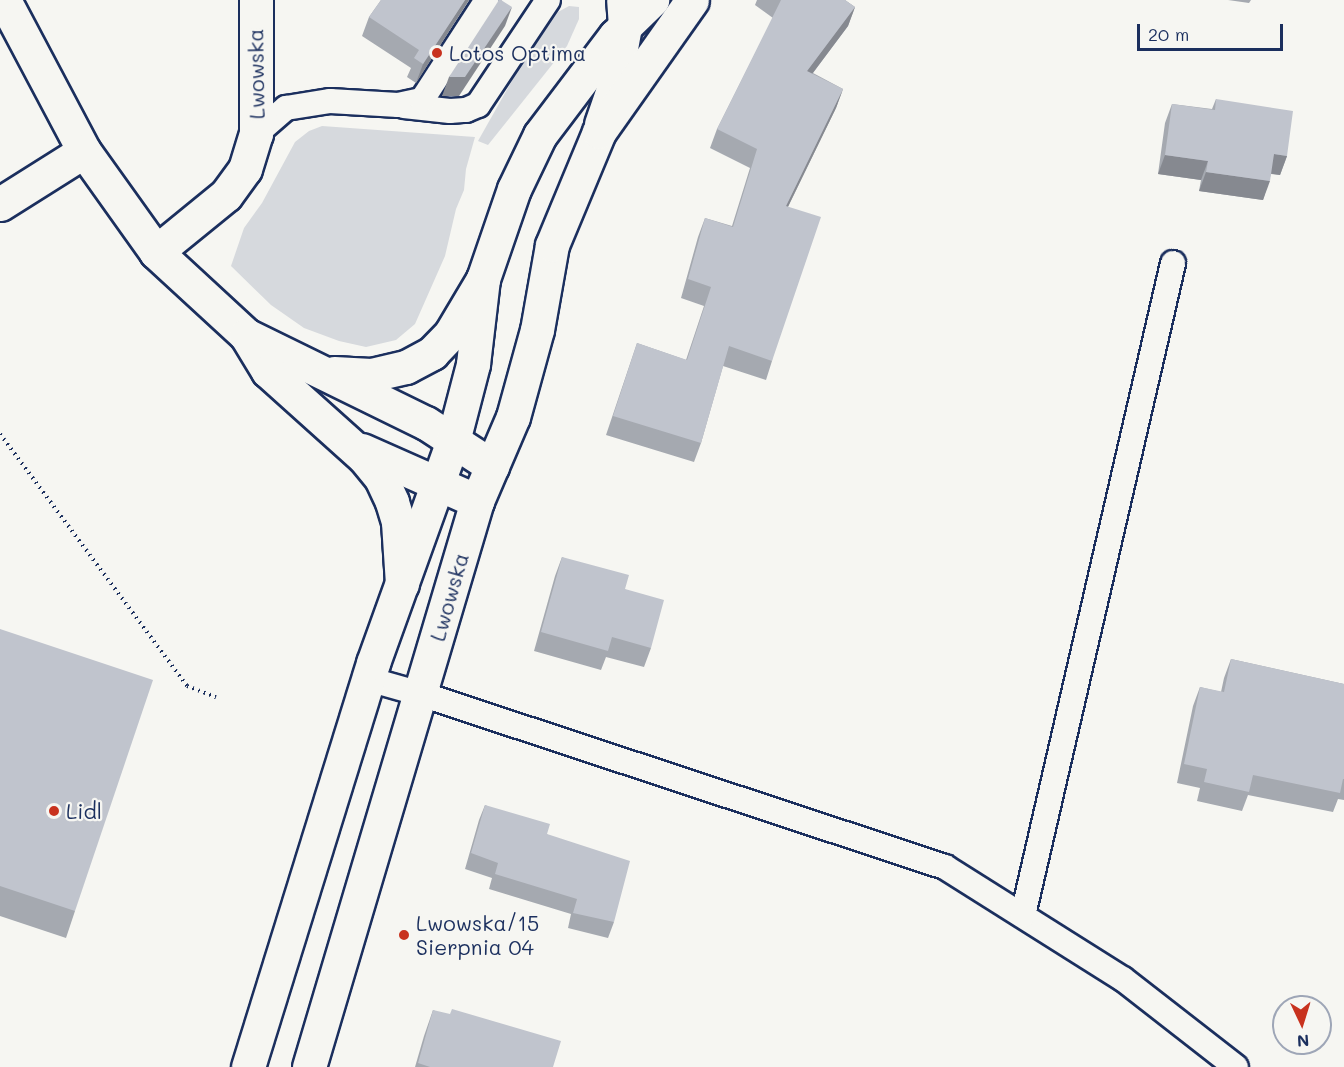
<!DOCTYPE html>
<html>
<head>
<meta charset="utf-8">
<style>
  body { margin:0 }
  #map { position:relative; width:1344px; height:1067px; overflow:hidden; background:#f6f6f2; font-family:Mali,sans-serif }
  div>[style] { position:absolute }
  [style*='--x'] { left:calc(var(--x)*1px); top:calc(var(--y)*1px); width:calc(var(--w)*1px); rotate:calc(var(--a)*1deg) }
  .green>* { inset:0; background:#d6d9dd }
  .path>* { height:4px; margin-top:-2px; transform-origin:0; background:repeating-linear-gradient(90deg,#1b2f5e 0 1.5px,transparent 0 6px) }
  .roads { filter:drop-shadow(2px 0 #1b2f5e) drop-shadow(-2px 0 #1b2f5e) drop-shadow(0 2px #1b2f5e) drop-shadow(0 -2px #1b2f5e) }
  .service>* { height:24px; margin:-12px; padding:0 12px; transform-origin:12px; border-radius:12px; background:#f6f6f2 }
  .minor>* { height:33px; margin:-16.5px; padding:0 16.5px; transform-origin:16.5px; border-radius:16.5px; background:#f6f6f2 }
  .tertiary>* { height:33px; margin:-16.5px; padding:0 16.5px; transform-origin:16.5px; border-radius:16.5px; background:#f6f6f2 }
  .secondary>* { height:33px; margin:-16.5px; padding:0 16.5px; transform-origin:16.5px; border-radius:16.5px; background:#f6f6f2 }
  .wall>* { inset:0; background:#a5a9b0 }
  .shaded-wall>* { inset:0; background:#868990 }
  .building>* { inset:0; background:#c0c4cd }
  .dots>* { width:16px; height:16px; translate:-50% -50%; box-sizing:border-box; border:3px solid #f6f6f2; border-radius:50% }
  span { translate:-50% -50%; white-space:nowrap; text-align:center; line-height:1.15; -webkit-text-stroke:4.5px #f6f6f2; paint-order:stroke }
  .poi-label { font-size:21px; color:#1b2f5e }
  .left { translate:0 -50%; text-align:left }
  .street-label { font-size:21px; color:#1b2f5e }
  .north { position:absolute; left:1272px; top:995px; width:60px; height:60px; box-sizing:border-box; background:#f6f6f2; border:2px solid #9ea6b7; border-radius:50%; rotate:176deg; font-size:16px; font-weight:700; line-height:24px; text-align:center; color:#1b2f5e }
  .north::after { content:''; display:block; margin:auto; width:21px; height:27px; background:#c8321e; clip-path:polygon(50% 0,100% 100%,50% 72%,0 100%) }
  .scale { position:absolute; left:1137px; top:24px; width:146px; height:27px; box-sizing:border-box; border:3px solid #1b2f5e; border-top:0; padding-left:8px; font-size:18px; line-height:21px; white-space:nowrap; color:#1b2f5e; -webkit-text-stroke:4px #f6f6f2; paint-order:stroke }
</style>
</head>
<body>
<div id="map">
  <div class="green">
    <div style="clip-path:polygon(569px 6px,579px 7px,579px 19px,567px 46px,488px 145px,478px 141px,518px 70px,558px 12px)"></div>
    <div style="clip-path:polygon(322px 126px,475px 137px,466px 169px,464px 190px,456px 209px,445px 256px,415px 324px,396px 340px,366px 347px,339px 341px,304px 328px,271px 305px,231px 266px,244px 228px,262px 203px,295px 142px,309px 131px)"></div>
  </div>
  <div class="path">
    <div style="--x:0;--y:434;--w:314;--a:53.4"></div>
    <div style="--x:187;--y:686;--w:31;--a:21"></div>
  </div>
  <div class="roads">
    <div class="service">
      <div style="--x:404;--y:106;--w:46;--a:6.2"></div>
      <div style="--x:450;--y:111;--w:16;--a:-4"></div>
      <div style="--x:466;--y:110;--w:13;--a:-23"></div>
      <div style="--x:478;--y:105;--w:126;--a:-56.3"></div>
      <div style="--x:256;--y:134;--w:40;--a:-41"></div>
      <div style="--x:286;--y:108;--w:45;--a:-9"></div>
      <div style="--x:330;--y:101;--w:68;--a:3.4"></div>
      <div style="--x:398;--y:105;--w:25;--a:-12"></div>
      <div style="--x:422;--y:100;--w:119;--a:-57"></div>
      <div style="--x:368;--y:679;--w:55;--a:15.8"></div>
      <div style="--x:421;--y:694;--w:552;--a:18.27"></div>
      <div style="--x:945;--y:867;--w:210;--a:32.2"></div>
      <div style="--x:1123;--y:979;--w:143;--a:37.9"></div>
      <div style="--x:1023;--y:915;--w:669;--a:-77.04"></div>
    </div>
    <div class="minor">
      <div style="--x:601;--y:124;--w:39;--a:-71"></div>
      <div style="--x:614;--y:87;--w:62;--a:-79.8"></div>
      <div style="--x:625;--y:26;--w:26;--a:-94"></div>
      <div style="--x:0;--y:204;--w:99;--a:-32.2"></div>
      <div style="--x:156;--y:252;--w:90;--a:-39.2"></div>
      <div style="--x:226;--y:195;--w:32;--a:-54"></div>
      <div style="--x:245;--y:169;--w:37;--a:-73"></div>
      <div style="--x:256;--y:134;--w:134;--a:-90"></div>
    </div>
    <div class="tertiary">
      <div style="--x:4;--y:0;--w:171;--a:62.1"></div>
      <div style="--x:84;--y:151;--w:124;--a:54.5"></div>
      <div style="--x:156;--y:252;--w:122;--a:42.7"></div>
      <div style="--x:246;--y:335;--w:200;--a:26.1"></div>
      <div style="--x:426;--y:423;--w:79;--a:33.1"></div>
      <div style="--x:246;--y:335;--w:42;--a:58.6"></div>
      <div style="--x:268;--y:371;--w:129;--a:41.9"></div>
      <div style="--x:364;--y:457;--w:27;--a:51"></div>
      <div style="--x:381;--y:478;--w:26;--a:65"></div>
      <div style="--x:392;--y:502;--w:21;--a:73"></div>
      <div style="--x:398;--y:522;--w:62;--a:86.3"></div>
      <div style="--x:334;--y:373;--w:37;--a:3"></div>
      <div style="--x:371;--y:375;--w:36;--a:-13"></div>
      <div style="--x:406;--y:367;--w:30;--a:-28"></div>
      <div style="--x:432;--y:353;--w:28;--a:-46"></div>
      <div style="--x:451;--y:333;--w:63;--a:-59.3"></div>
      <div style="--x:362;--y:450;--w:126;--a:23.9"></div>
    </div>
    <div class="secondary">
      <div style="--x:248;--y:1067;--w:423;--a:-72.8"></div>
      <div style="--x:373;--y:663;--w:236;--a:-70.2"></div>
      <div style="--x:453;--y:441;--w:80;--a:-75.4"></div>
      <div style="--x:473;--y:364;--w:86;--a:-83.3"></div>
      <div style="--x:483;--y:279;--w:95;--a:-71"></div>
      <div style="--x:514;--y:189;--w:60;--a:-64.3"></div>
      <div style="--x:540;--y:135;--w:124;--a:-52.9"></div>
      <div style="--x:615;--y:36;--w:52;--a:-44.2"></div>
      <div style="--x:309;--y:1067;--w:590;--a:-73.47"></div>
      <div style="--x:477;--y:501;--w:91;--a:-66.8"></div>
      <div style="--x:513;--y:417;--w:90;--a:-74.6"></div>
      <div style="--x:537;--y:330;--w:86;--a:-80"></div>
      <div style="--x:552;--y:245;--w:122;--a:-67.4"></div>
      <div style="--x:599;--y:132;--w:161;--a:-54.8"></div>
    </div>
  </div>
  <div class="wall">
    <div style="clip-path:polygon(381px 0,469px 0,416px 83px,407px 77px,411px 68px,362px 36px,369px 17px)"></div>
    <div style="clip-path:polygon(757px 0,845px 0,855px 7px,848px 26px,813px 73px,843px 89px,836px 108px,788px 207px,772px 361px,766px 380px,723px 366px,701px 443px,694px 462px,606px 435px,637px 343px,686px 360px,704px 306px,681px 298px,698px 237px,705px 218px,732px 226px,750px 168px,710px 148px,717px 129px,773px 18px,755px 5px)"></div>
    <div style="clip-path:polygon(1228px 0,1251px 0,1249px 3px)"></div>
    <div style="clip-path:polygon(1216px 99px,1287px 156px,1280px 175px,1271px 174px,1263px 200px,1199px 191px,1201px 180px,1158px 174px,1165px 123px,1172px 104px,1212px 109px)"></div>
    <div style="clip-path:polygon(562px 557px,625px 589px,651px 648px,644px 667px,606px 657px,601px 670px,534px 651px,555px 576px)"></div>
    <div style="clip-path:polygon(0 629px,75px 911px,66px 938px,0 916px)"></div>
    <div style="clip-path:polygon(1231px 659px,1344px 684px,1344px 800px,1338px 799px,1333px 812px,1248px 795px,1242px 811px,1197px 801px,1200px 788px,1177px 783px,1193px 706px,1200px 687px,1221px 692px,1224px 678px)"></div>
    <div style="clip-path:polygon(485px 805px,547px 834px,614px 922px,608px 938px,568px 928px,571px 914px,489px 889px,492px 878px,465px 869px,479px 820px)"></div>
    <div style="clip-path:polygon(433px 1010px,553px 1067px,415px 1067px,424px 1036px)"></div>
  </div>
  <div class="shaded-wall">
    <div style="clip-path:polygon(465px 0,469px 0,416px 83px,423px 64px)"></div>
    <div style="clip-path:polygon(512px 7px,505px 26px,459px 96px,442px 96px,449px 77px)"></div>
    <div style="clip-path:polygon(855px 7px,848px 26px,800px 90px,807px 71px)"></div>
    <div style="clip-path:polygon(843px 89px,836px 108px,779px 225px,786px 206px)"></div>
    <div style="clip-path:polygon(1274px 154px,1287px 156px,1280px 175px,1267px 173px)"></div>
    <div style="clip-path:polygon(1165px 155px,1208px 161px,1201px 180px,1158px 174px)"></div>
    <div style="clip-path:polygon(1206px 172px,1270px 181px,1263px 200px,1199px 191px)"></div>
  </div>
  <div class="building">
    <div style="clip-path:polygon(381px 0,465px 0,423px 64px,414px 58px,419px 50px,369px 17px)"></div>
    <div style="clip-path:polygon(499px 0,501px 0,512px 7px,465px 77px,449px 77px)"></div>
    <div style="clip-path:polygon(781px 0,845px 0,855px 7px,807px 71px,843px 89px,786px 206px,821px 217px,772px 361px,729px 346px,701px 443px,613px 416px,637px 343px,687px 360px,711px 287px,688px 279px,705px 218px,733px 227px,757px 149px,717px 129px)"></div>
    <div style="clip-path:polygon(1216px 99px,1293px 111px,1287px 156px,1274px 154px,1270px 181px,1206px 172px,1208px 161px,1165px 155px,1172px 104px,1215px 110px)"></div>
    <div style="clip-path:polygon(562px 557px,629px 575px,625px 589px,664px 600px,651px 648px,612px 637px,608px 651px,541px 632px)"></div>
    <div style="clip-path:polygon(0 629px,153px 680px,75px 911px,0 886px)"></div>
    <div style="clip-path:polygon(1231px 659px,1344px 684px,1344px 779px,1343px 779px,1340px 793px,1253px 775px,1249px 792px,1204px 782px,1207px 769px,1184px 764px,1200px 687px,1224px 692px)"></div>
    <div style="clip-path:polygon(485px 805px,550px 824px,547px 834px,630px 861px,614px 922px,573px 913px,577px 899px,495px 874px,498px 863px,471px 853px)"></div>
    <div style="clip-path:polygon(452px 1009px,561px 1041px,553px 1067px,430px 1067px,418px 1063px,433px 1010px,450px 1014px)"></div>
  </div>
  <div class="dots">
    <div style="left:437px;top:53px;background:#c8321e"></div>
    <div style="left:54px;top:811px;background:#c8321e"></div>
    <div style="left:404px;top:935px;background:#c8321e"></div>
  </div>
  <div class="poi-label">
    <span class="left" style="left:449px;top:53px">Lotos Optima</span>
    <span class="left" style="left:66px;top:811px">Lidl</span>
    <span class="left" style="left:416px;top:935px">Lwowska/15<br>Sierpnia 04</span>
  </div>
  <div class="street-label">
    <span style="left:256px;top:74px;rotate:-91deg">Lwowska</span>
    <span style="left:449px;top:597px;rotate:-74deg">Lwowska</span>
  </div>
  <div class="north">N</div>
  <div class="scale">20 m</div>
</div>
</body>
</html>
